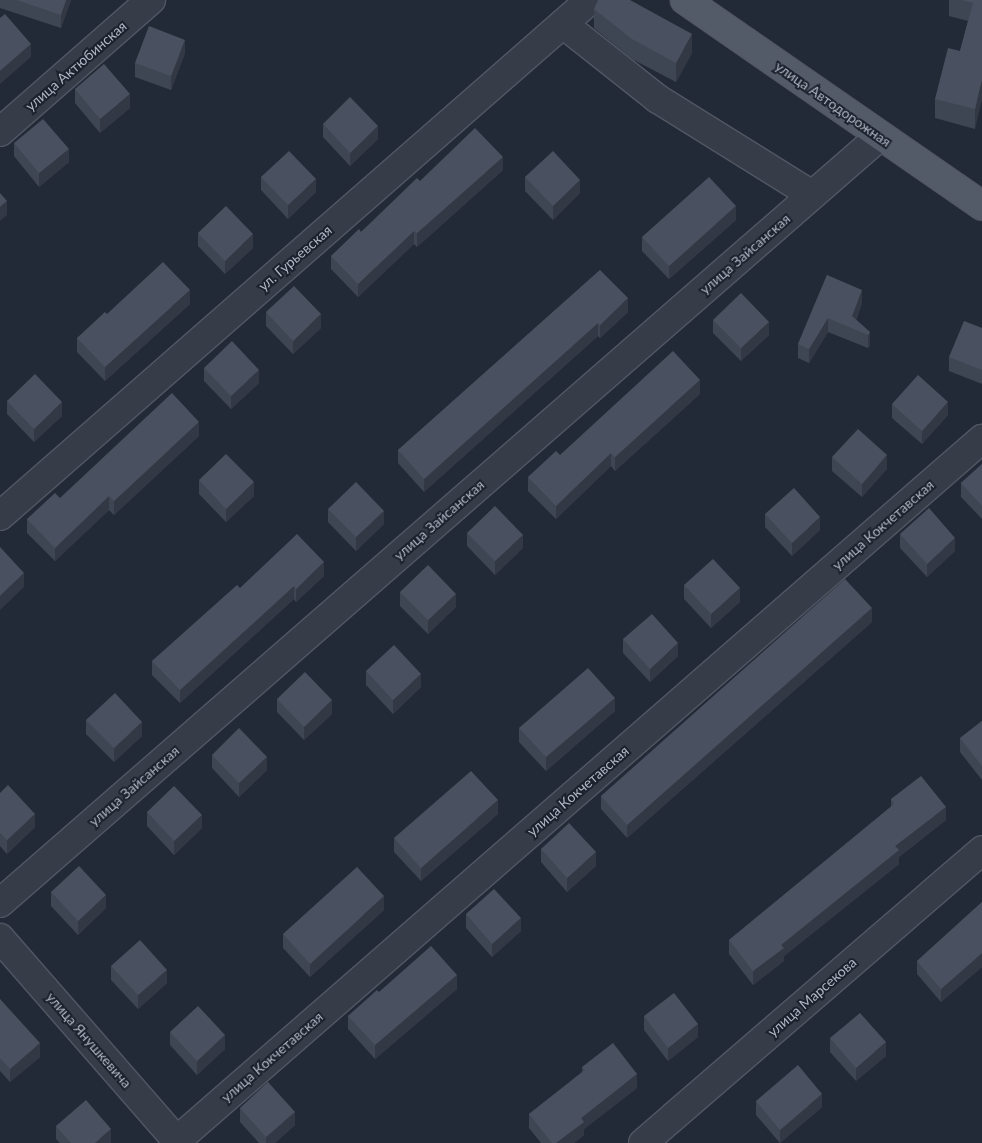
<!DOCTYPE html>
<html>
<head>
<meta charset="utf-8">
<style>
  body { margin:0 }
  #map { position:relative; width:982px; height:1143px; overflow:hidden; background:#232a37; font-family:Lato,sans-serif }
  div>[style] { position:absolute }
  [style*='--x'] { left:calc(var(--x)*1px); top:calc(var(--y)*1px); width:calc(var(--w)*1px); rotate:calc(var(--a)*1deg) }
  .roads { filter:drop-shadow(1px 0 #515763) drop-shadow(-1px 0 #515763) drop-shadow(0 1px #515763) drop-shadow(0 -1px #515763) }
  .minor>* { height:28px; margin:-14px; padding:0 14px; transform-origin:14px; border-radius:14px; background:#363d48 }
  .major>* { height:28px; margin:-14px; padding:0 14px; transform-origin:14px; border-radius:14px; background:#545b68 }
  .wall>* { inset:0; background:#3f4653 }
  .shaded-wall>* { inset:0; background:#333944 }
  .building>* { inset:0; background:#495161 }
  span { translate:-50% -50%; white-space:nowrap; text-align:center; line-height:1.15; -webkit-text-stroke:4px #1c222d; paint-order:stroke }
  .street-label { font-size:14px; color:#b1b7c4 }
</style>
</head>
<body>
<div id="map">
  <div class="roads">
    <div class="minor">
      <div style="--x:563;--y:24;--w:121;--a:38.3"></div>
      <div style="--x:658;--y:99;--w:181;--a:31.9"></div>
      <div style="--x:0;--y:132;--w:201;--a:-41.2"></div>
      <div style="--x:0;--y:516;--w:784;--a:-41.17"></div>
      <div style="--x:0;--y:903;--w:1166;--a:-41.07"></div>
      <div style="--x:0;--y:938;--w:272;--a:48.9"></div>
      <div style="--x:174;--y:1143;--w:1072;--a:-41.07"></div>
      <div style="--x:643;--y:1143;--w:448;--a:-40.8"></div>
    </div>
    <div class="major">
      <div style="--x:685;--y:0;--w:361;--a:34.7"></div>
    </div>
  </div>
  <div class="wall">
    <div style="clip-path:polygon(0 0,71px 0,61px 28px,0 8px)"></div>
    <div style="clip-path:polygon(949px 0,982px 0,975px 129px,935px 118px,935px 99px,960px 51px,968px 21px,949px 16px)"></div>
    <div style="clip-path:polygon(594px 9px,692px 53px,676px 82px,632px 59px,594px 28px)"></div>
    <div style="clip-path:polygon(185px 53px,171px 90px,135px 77px,135px 63px)"></div>
    <div style="clip-path:polygon(75px 89px,130px 108px,100px 133px,75px 103px)"></div>
    <div style="clip-path:polygon(323px 124px,378px 139px,350px 166px,323px 137px)"></div>
    <div style="clip-path:polygon(14px 143px,69px 162px,39px 187px,14px 156px)"></div>
    <div style="clip-path:polygon(503px 170px,417px 247px,414px 244px,358px 297px,331px 269px,331px 256px,361px 232px,420px 181px)"></div>
    <div style="clip-path:polygon(261px 177px,316px 192px,288px 219px,261px 190px)"></div>
    <div style="clip-path:polygon(525px 177px,580px 193px,553px 220px,525px 191px)"></div>
    <div style="clip-path:polygon(736px 220px,669px 279px,642px 251px,642px 237px)"></div>
    <div style="clip-path:polygon(198px 233px,253px 248px,225px 274px,198px 246px)"></div>
    <div style="clip-path:polygon(600px 270px,628px 312px,600px 338px,598px 336px,424px 492px,398px 463px,398px 450px)"></div>
    <div style="clip-path:polygon(827px 275px,862px 303px,856px 320px,870px 332px,870px 346px,868px 348px,828px 332px,809px 363px,798px 358px,798px 344px)"></div>
    <div style="clip-path:polygon(190px 304px,105px 381px,77px 352px,77px 338px,107px 314px)"></div>
    <div style="clip-path:polygon(266px 312px,321px 328px,293px 354px,266px 326px)"></div>
    <div style="clip-path:polygon(713px 320px,769px 335px,741px 361px,713px 333px)"></div>
    <div style="clip-path:polygon(982px 328px,982px 384px,949px 371px,949px 357px)"></div>
    <div style="clip-path:polygon(204px 368px,259px 383px,231px 409px,204px 381px)"></div>
    <div style="clip-path:polygon(700px 394px,615px 471px,611px 466px,556px 519px,528px 491px,528px 477px,560px 455px)"></div>
    <div style="clip-path:polygon(7px 401px,62px 416px,34px 442px,7px 414px)"></div>
    <div style="clip-path:polygon(892px 404px,948px 415px,922px 444px,892px 418px)"></div>
    <div style="clip-path:polygon(199px 436px,114px 515px,109px 510px,55px 561px,27px 533px,27px 519px,60px 498px)"></div>
    <div style="clip-path:polygon(832px 457px,887px 469px,862px 497px,832px 471px)"></div>
    <div style="clip-path:polygon(982px 464px,982px 519px,961px 497px,961px 483px)"></div>
    <div style="clip-path:polygon(199px 480px,254px 496px,226px 522px,199px 494px)"></div>
    <div style="clip-path:polygon(328px 509px,384px 524px,356px 551px,328px 522px)"></div>
    <div style="clip-path:polygon(765px 514px,820px 530px,792px 556px,765px 527px)"></div>
    <div style="clip-path:polygon(467px 533px,523px 548px,495px 575px,467px 546px)"></div>
    <div style="clip-path:polygon(900px 534px,955px 551px,927px 577px,900px 548px)"></div>
    <div style="clip-path:polygon(324px 576px,296px 602px,294px 599px,180px 703px,152px 675px,152px 661px,240px 588px)"></div>
    <div style="clip-path:polygon(684px 585px,740px 602px,711px 628px,684px 599px)"></div>
    <div style="clip-path:polygon(400px 592px,456px 607px,428px 634px,400px 606px)"></div>
    <div style="clip-path:polygon(872px 622px,627px 838px,601px 809px,601px 796px)"></div>
    <div style="clip-path:polygon(623px 639px,678px 656px,650px 682px,623px 653px)"></div>
    <div style="clip-path:polygon(366px 671px,421px 687px,393px 714px,366px 685px)"></div>
    <div style="clip-path:polygon(277px 699px,332px 714px,304px 740px,277px 712px)"></div>
    <div style="clip-path:polygon(615px 711px,546px 771px,519px 742px,519px 728px)"></div>
    <div style="clip-path:polygon(86px 720px,142px 736px,114px 762px,86px 734px)"></div>
    <div style="clip-path:polygon(982px 721px,982px 780px,960px 752px,960px 738px)"></div>
    <div style="clip-path:polygon(212px 755px,267px 770px,239px 797px,212px 768px)"></div>
    <div style="clip-path:polygon(0 793px,35px 827px,7px 854px,0 846px)"></div>
    <div style="clip-path:polygon(891px 799px,946px 820px,899px 857px,899px 864px,784px 956px,784px 961px,753px 985px,729px 954px,729px 940px,891px 807px)"></div>
    <div style="clip-path:polygon(147px 812px,202px 828px,174px 855px,147px 826px)"></div>
    <div style="clip-path:polygon(498px 814px,421px 881px,394px 852px,394px 838px)"></div>
    <div style="clip-path:polygon(541px 849px,596px 866px,567px 892px,541px 862px)"></div>
    <div style="clip-path:polygon(51px 892px,106px 908px,78px 935px,51px 906px)"></div>
    <div style="clip-path:polygon(982px 902px,982px 967px,941px 1002px,917px 974px,917px 961px)"></div>
    <div style="clip-path:polygon(384px 910px,310px 977px,283px 948px,283px 934px)"></div>
    <div style="clip-path:polygon(466px 914px,521px 931px,492px 957px,466px 928px)"></div>
    <div style="clip-path:polygon(111px 966px,167px 983px,138px 1009px,111px 980px)"></div>
    <div style="clip-path:polygon(457px 989px,375px 1059px,348px 1029px,348px 1016px,379px 992px)"></div>
    <div style="clip-path:polygon(0 999px,40px 1057px,10px 1082px,0 1071px)"></div>
    <div style="clip-path:polygon(644px 1016px,698px 1037px,668px 1061px,644px 1030px)"></div>
    <div style="clip-path:polygon(170px 1032px,225px 1049px,197px 1075px,170px 1045px)"></div>
    <div style="clip-path:polygon(830px 1038px,886px 1056px,856px 1081px,830px 1052px)"></div>
    <div style="clip-path:polygon(582px 1067px,637px 1088px,584px 1129px,584px 1135px,574px 1143px,541px 1143px,529px 1128px,529px 1114px,582px 1072px)"></div>
    <div style="clip-path:polygon(756px 1101px,822px 1107px,780px 1143px,756px 1115px)"></div>
    <div style="clip-path:polygon(240px 1108px,295px 1125px,275px 1143px,259px 1143px,240px 1122px)"></div>
    <div style="clip-path:polygon(56px 1126px,111px 1142px,60px 1143px,56px 1139px)"></div>
  </div>
  <div class="shaded-wall">
    <div style="clip-path:polygon(66px 0,71px 0,61px 28px,61px 15px)"></div>
    <div style="clip-path:polygon(692px 34px,692px 53px,676px 82px,676px 63px)"></div>
    <div style="clip-path:polygon(185px 40px,185px 53px,171px 90px,171px 76px)"></div>
    <div style="clip-path:polygon(31px 44px,31px 57px,0 84px,0 71px)"></div>
    <div style="clip-path:polygon(982px 80px,982px 100px,975px 129px,975px 109px)"></div>
    <div style="clip-path:polygon(130px 94px,130px 108px,100px 133px,100px 119px)"></div>
    <div style="clip-path:polygon(378px 126px,378px 139px,350px 166px,350px 153px)"></div>
    <div style="clip-path:polygon(69px 149px,69px 162px,39px 187px,39px 173px)"></div>
    <div style="clip-path:polygon(503px 157px,503px 170px,417px 247px,417px 233px)"></div>
    <div style="clip-path:polygon(316px 179px,316px 192px,288px 219px,288px 205px)"></div>
    <div style="clip-path:polygon(580px 180px,580px 193px,553px 220px,553px 206px)"></div>
    <div style="clip-path:polygon(7px 201px,7px 215px,0 221px,0 207px)"></div>
    <div style="clip-path:polygon(736px 206px,736px 220px,669px 279px,669px 266px)"></div>
    <div style="clip-path:polygon(414px 231px,414px 244px,358px 297px,358px 284px)"></div>
    <div style="clip-path:polygon(253px 234px,253px 248px,225px 274px,225px 261px)"></div>
    <div style="clip-path:polygon(190px 290px,190px 304px,105px 381px,105px 367px)"></div>
    <div style="clip-path:polygon(862px 290px,862px 303px,852px 328px,852px 316px)"></div>
    <div style="clip-path:polygon(628px 298px,628px 312px,600px 338px,600px 325px)"></div>
    <div style="clip-path:polygon(321px 314px,321px 328px,293px 354px,293px 341px)"></div>
    <div style="clip-path:polygon(828px 318px,828px 332px,809px 363px,809px 349px)"></div>
    <div style="clip-path:polygon(769px 322px,769px 335px,741px 361px,741px 348px)"></div>
    <div style="clip-path:polygon(598px 323px,598px 336px,424px 492px,424px 479px)"></div>
    <div style="clip-path:polygon(870px 332px,870px 346px,868px 348px,868px 335px)"></div>
    <div style="clip-path:polygon(259px 370px,259px 383px,231px 409px,231px 396px)"></div>
    <div style="clip-path:polygon(700px 380px,700px 394px,615px 471px,615px 457px)"></div>
    <div style="clip-path:polygon(62px 402px,62px 416px,34px 442px,34px 429px)"></div>
    <div style="clip-path:polygon(948px 402px,948px 415px,922px 444px,922px 431px)"></div>
    <div style="clip-path:polygon(199px 422px,199px 436px,114px 515px,114px 501px)"></div>
    <div style="clip-path:polygon(611px 453px,611px 466px,556px 519px,556px 506px)"></div>
    <div style="clip-path:polygon(887px 455px,887px 469px,862px 497px,862px 484px)"></div>
    <div style="clip-path:polygon(254px 482px,254px 496px,226px 522px,226px 509px)"></div>
    <div style="clip-path:polygon(109px 496px,109px 510px,55px 561px,55px 548px)"></div>
    <div style="clip-path:polygon(384px 511px,384px 524px,356px 551px,356px 537px)"></div>
    <div style="clip-path:polygon(820px 517px,820px 530px,792px 556px,792px 543px)"></div>
    <div style="clip-path:polygon(523px 535px,523px 548px,495px 575px,495px 561px)"></div>
    <div style="clip-path:polygon(955px 538px,955px 551px,927px 577px,927px 564px)"></div>
    <div style="clip-path:polygon(324px 562px,324px 576px,296px 602px,296px 589px)"></div>
    <div style="clip-path:polygon(24px 573px,24px 587px,0 610px,0 596px)"></div>
    <div style="clip-path:polygon(294px 586px,294px 599px,180px 703px,180px 690px)"></div>
    <div style="clip-path:polygon(740px 588px,740px 602px,711px 628px,711px 614px)"></div>
    <div style="clip-path:polygon(456px 594px,456px 607px,428px 634px,428px 620px)"></div>
    <div style="clip-path:polygon(872px 608px,872px 622px,627px 838px,627px 825px)"></div>
    <div style="clip-path:polygon(678px 643px,678px 656px,650px 682px,650px 669px)"></div>
    <div style="clip-path:polygon(421px 674px,421px 687px,393px 714px,393px 700px)"></div>
    <div style="clip-path:polygon(615px 698px,615px 711px,546px 771px,546px 757px)"></div>
    <div style="clip-path:polygon(332px 700px,332px 714px,304px 740px,304px 727px)"></div>
    <div style="clip-path:polygon(142px 722px,142px 736px,114px 762px,114px 748px)"></div>
    <div style="clip-path:polygon(267px 757px,267px 770px,239px 797px,239px 783px)"></div>
    <div style="clip-path:polygon(498px 800px,498px 814px,421px 881px,421px 868px)"></div>
    <div style="clip-path:polygon(946px 807px,946px 820px,899px 857px,899px 864px,784px 956px,784px 961px,753px 985px,753px 971px,781px 945px,895px 846px)"></div>
    <div style="clip-path:polygon(35px 814px,35px 827px,7px 854px,7px 840px)"></div>
    <div style="clip-path:polygon(202px 815px,202px 828px,174px 855px,174px 841px)"></div>
    <div style="clip-path:polygon(596px 852px,596px 866px,567px 892px,567px 878px)"></div>
    <div style="clip-path:polygon(106px 895px,106px 908px,78px 935px,78px 921px)"></div>
    <div style="clip-path:polygon(384px 896px,384px 910px,310px 977px,310px 964px)"></div>
    <div style="clip-path:polygon(521px 918px,521px 931px,492px 957px,492px 944px)"></div>
    <div style="clip-path:polygon(982px 953px,982px 967px,941px 1002px,941px 989px)"></div>
    <div style="clip-path:polygon(167px 970px,167px 983px,138px 1009px,138px 995px)"></div>
    <div style="clip-path:polygon(457px 975px,457px 989px,375px 1059px,375px 1045px)"></div>
    <div style="clip-path:polygon(698px 1024px,698px 1037px,668px 1061px,668px 1048px)"></div>
    <div style="clip-path:polygon(225px 1035px,225px 1049px,197px 1075px,197px 1061px)"></div>
    <div style="clip-path:polygon(886px 1042px,886px 1056px,856px 1081px,856px 1068px)"></div>
    <div style="clip-path:polygon(40px 1043px,40px 1057px,10px 1082px,10px 1069px)"></div>
    <div style="clip-path:polygon(637px 1074px,637px 1088px,584px 1129px,584px 1135px,574px 1143px,556px 1143px,581px 1118px)"></div>
    <div style="clip-path:polygon(822px 1094px,822px 1107px,780px 1143px,780px 1130px)"></div>
    <div style="clip-path:polygon(295px 1112px,295px 1125px,275px 1143px,266px 1143px,266px 1137px)"></div>
    <div style="clip-path:polygon(111px 1129px,111px 1143px,95px 1143px)"></div>
  </div>
  <div class="building">
    <div style="clip-path:polygon(17px 0,66px 0,61px 15px)"></div>
    <div style="clip-path:polygon(598px 0,630px 0,692px 34px,676px 63px,632px 39px,594px 9px)"></div>
    <div style="clip-path:polygon(962px 0,982px 0,982px 80px,975px 109px,935px 99px,948px 48px,960px 51px,973px 3px)"></div>
    <div style="clip-path:polygon(5px 14px,31px 44px,0 71px,0 18px)"></div>
    <div style="clip-path:polygon(149px 26px,185px 40px,171px 76px,135px 63px)"></div>
    <div style="clip-path:polygon(104px 64px,130px 94px,100px 119px,75px 89px)"></div>
    <div style="clip-path:polygon(350px 97px,378px 126px,350px 153px,323px 124px)"></div>
    <div style="clip-path:polygon(43px 119px,69px 149px,39px 173px,14px 143px)"></div>
    <div style="clip-path:polygon(475px 128px,503px 157px,417px 233px,414px 231px,358px 284px,331px 256px,359px 229px,361px 232px,417px 178px,420px 181px)"></div>
    <div style="clip-path:polygon(289px 151px,316px 179px,288px 205px,261px 177px)"></div>
    <div style="clip-path:polygon(553px 151px,580px 180px,553px 206px,525px 177px)"></div>
    <div style="clip-path:polygon(709px 177px,736px 206px,669px 266px,642px 237px)"></div>
    <div style="clip-path:polygon(0 193px,7px 201px,0 207px)"></div>
    <div style="clip-path:polygon(226px 206px,253px 234px,225px 261px,198px 233px)"></div>
    <div style="clip-path:polygon(163px 262px,190px 290px,105px 367px,77px 338px,105px 312px,107px 314px)"></div>
    <div style="clip-path:polygon(600px 270px,628px 298px,600px 325px,598px 323px,424px 479px,398px 450px)"></div>
    <div style="clip-path:polygon(827px 275px,862px 290px,852px 316px,870px 332px,868px 335px,828px 318px,809px 349px,798px 344px)"></div>
    <div style="clip-path:polygon(294px 286px,321px 314px,293px 341px,266px 312px)"></div>
    <div style="clip-path:polygon(741px 293px,769px 322px,741px 348px,713px 320px)"></div>
    <div style="clip-path:polygon(964px 321px,982px 328px,982px 370px,949px 357px)"></div>
    <div style="clip-path:polygon(232px 341px,259px 370px,231px 396px,204px 368px)"></div>
    <div style="clip-path:polygon(673px 351px,700px 380px,615px 457px,611px 453px,556px 506px,528px 477px,556px 451px,560px 455px)"></div>
    <div style="clip-path:polygon(35px 374px,62px 402px,34px 429px,7px 401px)"></div>
    <div style="clip-path:polygon(918px 375px,948px 402px,922px 431px,892px 404px)"></div>
    <div style="clip-path:polygon(172px 393px,199px 422px,114px 501px,109px 496px,55px 548px,27px 519px,55px 493px,60px 498px)"></div>
    <div style="clip-path:polygon(858px 429px,887px 455px,862px 484px,832px 457px)"></div>
    <div style="clip-path:polygon(226px 454px,254px 482px,226px 509px,199px 480px)"></div>
    <div style="clip-path:polygon(982px 464px,982px 506px,961px 483px)"></div>
    <div style="clip-path:polygon(356px 482px,384px 511px,356px 537px,328px 509px)"></div>
    <div style="clip-path:polygon(794px 488px,820px 517px,792px 543px,765px 514px)"></div>
    <div style="clip-path:polygon(495px 506px,523px 535px,495px 561px,467px 533px)"></div>
    <div style="clip-path:polygon(929px 508px,955px 538px,927px 564px,900px 534px)"></div>
    <div style="clip-path:polygon(297px 534px,324px 562px,296px 589px,294px 586px,180px 690px,152px 661px,237px 585px,240px 588px)"></div>
    <div style="clip-path:polygon(0 547px,24px 573px,0 596px)"></div>
    <div style="clip-path:polygon(713px 559px,740px 588px,711px 614px,684px 585px)"></div>
    <div style="clip-path:polygon(428px 565px,456px 594px,428px 620px,400px 592px)"></div>
    <div style="clip-path:polygon(845px 579px,872px 608px,627px 825px,601px 796px)"></div>
    <div style="clip-path:polygon(652px 614px,678px 643px,650px 669px,623px 639px)"></div>
    <div style="clip-path:polygon(394px 645px,421px 674px,393px 700px,366px 671px)"></div>
    <div style="clip-path:polygon(588px 668px,615px 698px,546px 757px,519px 728px)"></div>
    <div style="clip-path:polygon(305px 672px,332px 700px,304px 727px,277px 699px)"></div>
    <div style="clip-path:polygon(115px 693px,142px 722px,114px 748px,86px 720px)"></div>
    <div style="clip-path:polygon(982px 721px,982px 766px,960px 738px)"></div>
    <div style="clip-path:polygon(239px 728px,267px 757px,239px 783px,212px 755px)"></div>
    <div style="clip-path:polygon(471px 771px,498px 800px,421px 868px,394px 838px)"></div>
    <div style="clip-path:polygon(921px 776px,946px 807px,895px 846px,899px 850px,781px 945px,784px 948px,753px 971px,729px 940px,894px 804px,891px 799px)"></div>
    <div style="clip-path:polygon(8px 785px,35px 814px,7px 840px,0 833px,0 793px)"></div>
    <div style="clip-path:polygon(174px 786px,202px 815px,174px 841px,147px 812px)"></div>
    <div style="clip-path:polygon(569px 823px,596px 852px,567px 878px,541px 849px)"></div>
    <div style="clip-path:polygon(79px 866px,106px 895px,78px 921px,51px 892px)"></div>
    <div style="clip-path:polygon(357px 867px,384px 896px,310px 964px,283px 934px)"></div>
    <div style="clip-path:polygon(494px 889px,521px 918px,492px 944px,466px 914px)"></div>
    <div style="clip-path:polygon(982px 902px,982px 953px,941px 989px,917px 961px)"></div>
    <div style="clip-path:polygon(140px 940px,167px 970px,138px 995px,111px 966px)"></div>
    <div style="clip-path:polygon(431px 946px,457px 975px,375px 1045px,348px 1016px,377px 990px,379px 992px)"></div>
    <div style="clip-path:polygon(674px 993px,698px 1024px,668px 1048px,644px 1016px)"></div>
    <div style="clip-path:polygon(0 999px,40px 1043px,10px 1069px,0 1058px)"></div>
    <div style="clip-path:polygon(198px 1006px,225px 1035px,197px 1061px,170px 1032px)"></div>
    <div style="clip-path:polygon(860px 1013px,886px 1042px,856px 1068px,830px 1038px)"></div>
    <div style="clip-path:polygon(613px 1043px,637px 1074px,581px 1118px,584px 1122px,556px 1143px,552px 1143px,529px 1114px,585px 1070px,582px 1067px)"></div>
    <div style="clip-path:polygon(798px 1065px,822px 1094px,780px 1130px,756px 1101px)"></div>
    <div style="clip-path:polygon(268px 1082px,295px 1112px,266px 1137px,240px 1108px)"></div>
    <div style="clip-path:polygon(86px 1100px,111px 1129px,95px 1143px,71px 1143px,56px 1126px)"></div>
  </div>
  <div class="street-label">
    <span style="left:76px;top:66px;rotate:-41deg">улица Актюбинская</span>
    <span style="left:833px;top:104px;rotate:35deg">улица Автодорожная</span>
    <span style="left:745px;top:254px;rotate:-41deg">улица Зайсанская</span>
    <span style="left:295px;top:258px;rotate:-41deg">ул. Гурьевская</span>
    <span style="left:439px;top:520px;rotate:-41deg">улица Зайсанская</span>
    <span style="left:883px;top:525px;rotate:-41deg">улица Кокчетавская</span>
    <span style="left:134px;top:786px;rotate:-41deg">улица Зайсанская</span>
    <span style="left:578px;top:791px;rotate:-41deg">улица Кокчетавская</span>
    <span style="left:812px;top:997px;rotate:-41deg">улица Марсекова</span>
    <span style="left:89px;top:1040px;rotate:49deg">улица Янушкевича</span>
    <span style="left:272px;top:1057px;rotate:-41deg">улица Кокчетавская</span>
  </div>
</div>
</body>
</html>
